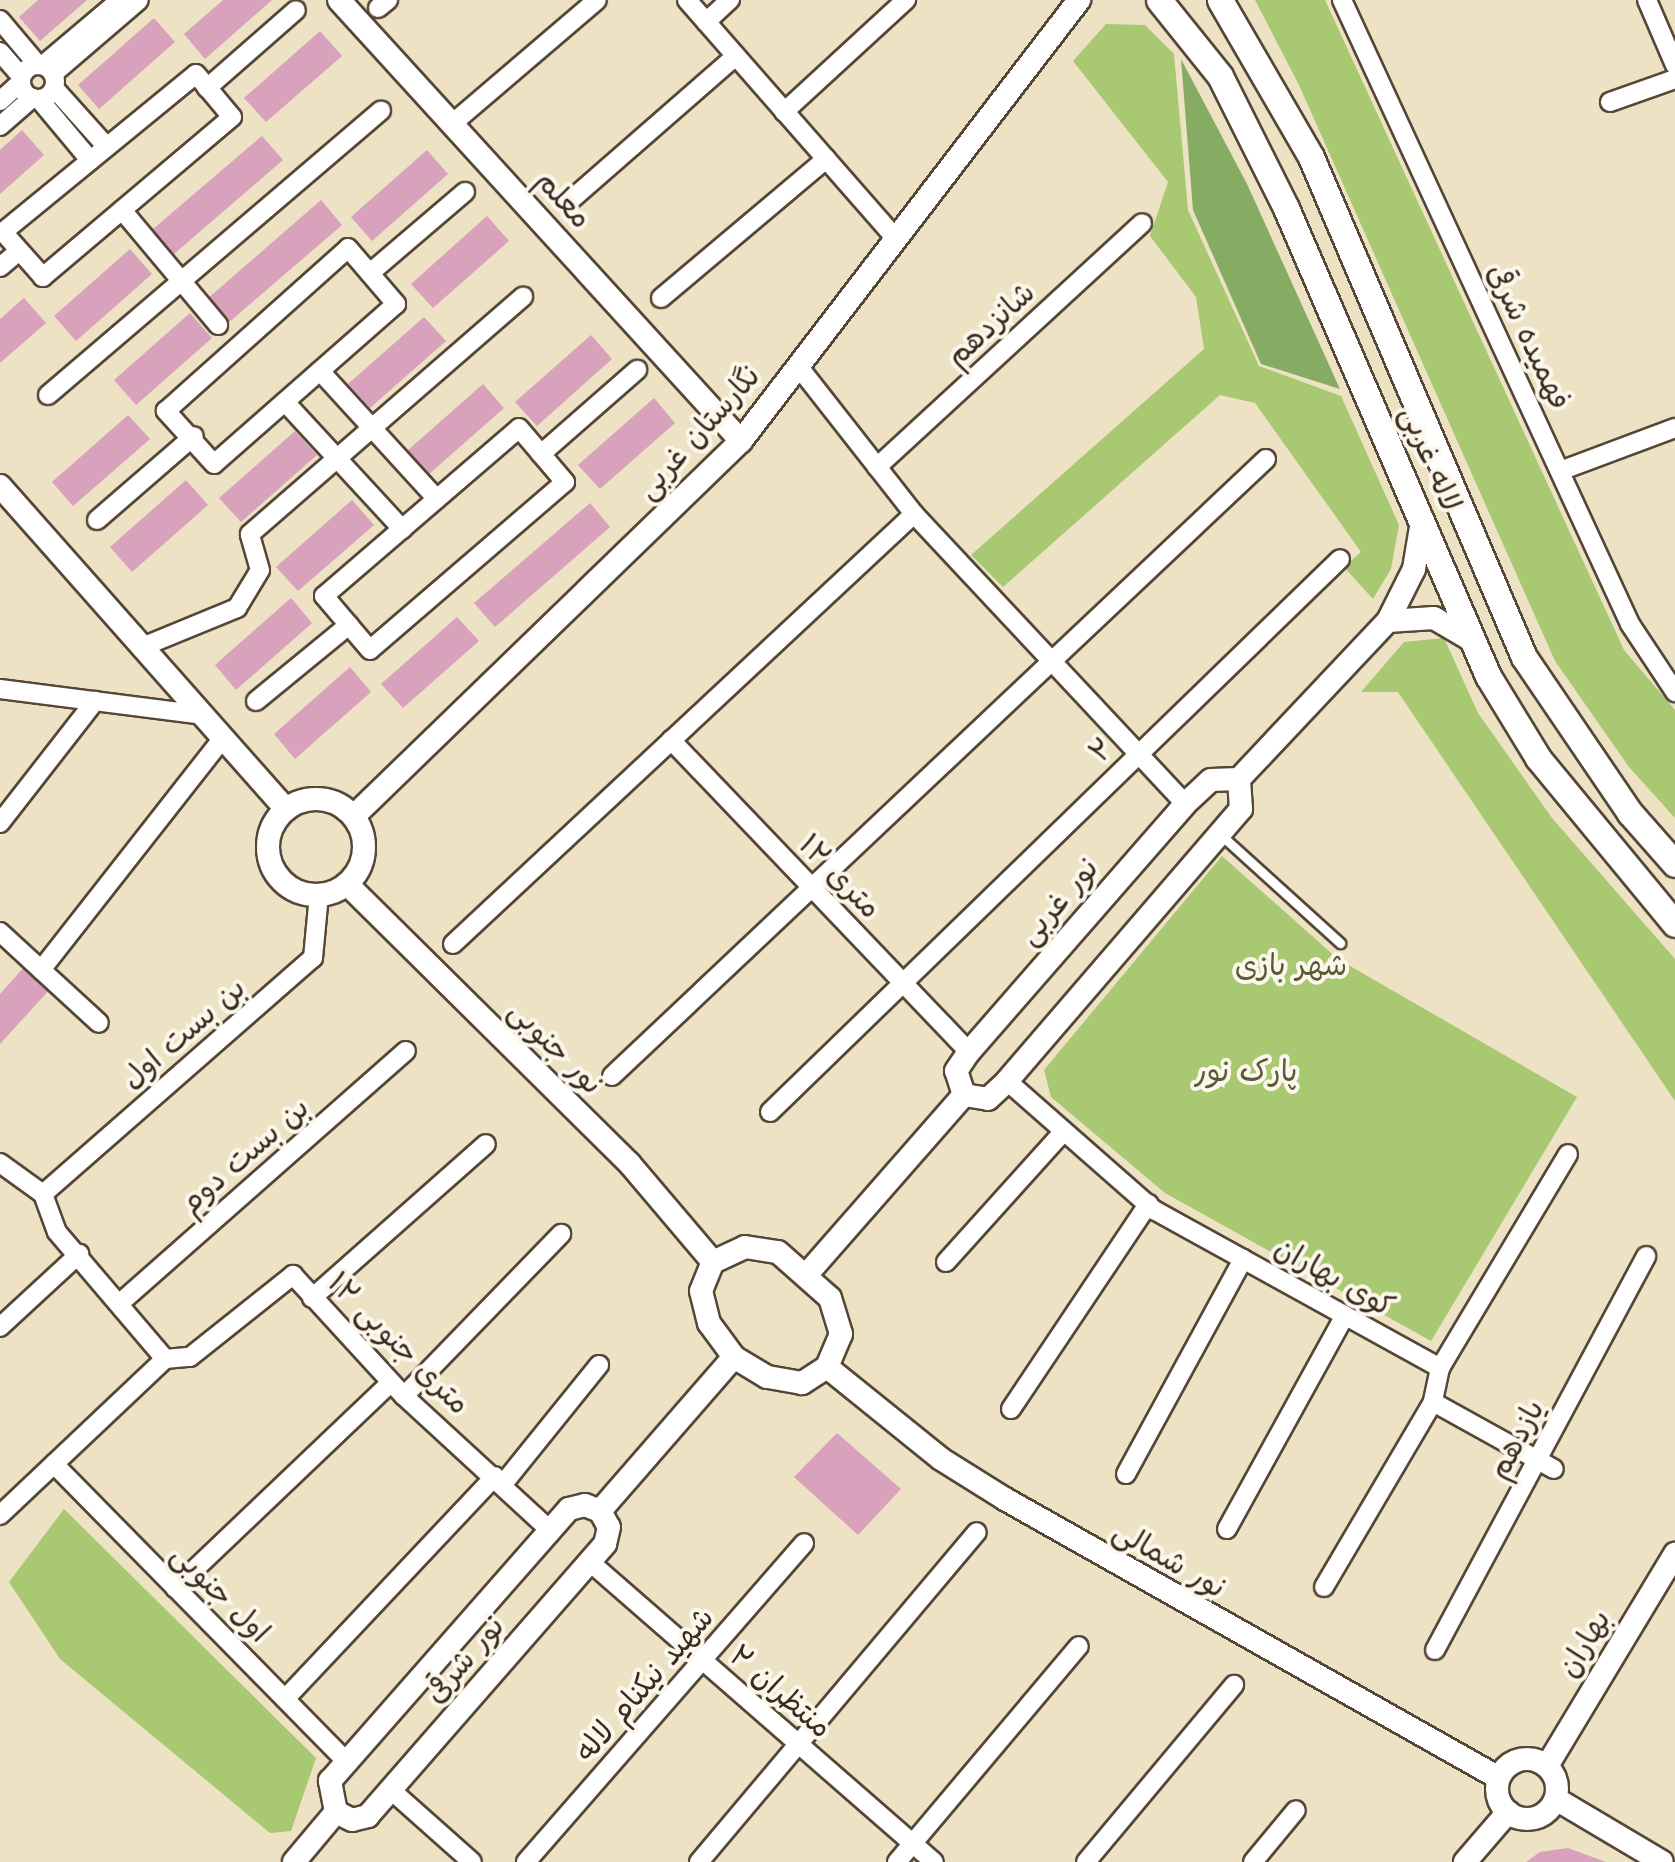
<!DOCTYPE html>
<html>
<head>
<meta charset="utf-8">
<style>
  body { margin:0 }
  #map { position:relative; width:1675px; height:1862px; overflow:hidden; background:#ede2c3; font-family:"Comic Neue","Playpen Sans Arabic",sans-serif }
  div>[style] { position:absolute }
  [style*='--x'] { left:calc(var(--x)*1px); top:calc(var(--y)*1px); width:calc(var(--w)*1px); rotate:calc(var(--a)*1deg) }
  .green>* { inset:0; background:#a8c871 }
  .forest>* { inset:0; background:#86ac63 }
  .building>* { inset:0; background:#d8a1bc }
  .roads { filter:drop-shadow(2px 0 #564637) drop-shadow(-2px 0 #564637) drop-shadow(0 2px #564637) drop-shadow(0 -2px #564637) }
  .lane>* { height:9px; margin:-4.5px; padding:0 4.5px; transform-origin:4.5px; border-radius:4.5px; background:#fff }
  .street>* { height:18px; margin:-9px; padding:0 9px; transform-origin:9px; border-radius:9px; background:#fff }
  .street>.ring { margin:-9px; padding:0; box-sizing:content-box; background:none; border:18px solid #fff; border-radius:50% }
  .secondary>* { height:22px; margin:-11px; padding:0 11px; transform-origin:11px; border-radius:11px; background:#fff }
  .secondary>.ring { margin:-11px; padding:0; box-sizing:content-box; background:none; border:22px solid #fff; border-radius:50% }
  .primary>* { height:25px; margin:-12.5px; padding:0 12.5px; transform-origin:12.5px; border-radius:12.5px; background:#fff }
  span { translate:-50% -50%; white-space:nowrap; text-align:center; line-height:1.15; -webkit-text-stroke:8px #fbf7ec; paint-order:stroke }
  .street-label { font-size:30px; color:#3b2a1e }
  .park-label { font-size:30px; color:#5c5937 }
</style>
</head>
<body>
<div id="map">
  <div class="green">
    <div style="clip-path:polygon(1255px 0,1325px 0,1624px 650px,1675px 710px,1675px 818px,1629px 767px,1555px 661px,1299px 85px)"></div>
    <div style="clip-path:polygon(1106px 24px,1145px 25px,1174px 54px,1188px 210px,1259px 366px,1341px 396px,1399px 525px,1391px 569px,1373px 599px,1344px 567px,1361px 552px,1255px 403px,1220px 395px,1003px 587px,971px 555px,1204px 349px,1196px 297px,1150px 236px,1168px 182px,1073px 61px)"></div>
    <div style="clip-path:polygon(1444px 638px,1478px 713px,1552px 818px,1675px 959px,1675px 1101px,1398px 692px,1361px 692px,1404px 642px)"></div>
    <div style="clip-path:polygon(1222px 856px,1338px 959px,1577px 1097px,1431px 1341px,1165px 1193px,1051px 1097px,1044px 1070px)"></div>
    <div style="clip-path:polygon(64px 1509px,316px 1758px,291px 1831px,270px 1833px,60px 1659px,9px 1582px)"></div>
  </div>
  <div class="forest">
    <div style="clip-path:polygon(1181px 59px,1247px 184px,1340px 389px,1261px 364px,1193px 210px)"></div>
  </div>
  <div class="building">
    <div style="clip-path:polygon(38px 0,87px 0,40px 41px,19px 17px)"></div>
    <div style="clip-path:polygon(223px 0,272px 0,205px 59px,184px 34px)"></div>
    <div style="clip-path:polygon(154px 18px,175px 42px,99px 109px,78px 85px)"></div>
    <div style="clip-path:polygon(320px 31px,342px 56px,266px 122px,244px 98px)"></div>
    <div style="clip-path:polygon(22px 130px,44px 155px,0 194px,0 150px)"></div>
    <div style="clip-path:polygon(262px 136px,283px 160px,167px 260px,146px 235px)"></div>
    <div style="clip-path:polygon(427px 150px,448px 174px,372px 241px,351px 217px)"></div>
    <div style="clip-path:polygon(321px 200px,342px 225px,227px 324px,206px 300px)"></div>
    <div style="clip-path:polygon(487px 216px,509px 241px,433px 308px,411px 284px)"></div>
    <div style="clip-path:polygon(130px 249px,152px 274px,76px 341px,54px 316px)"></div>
    <div style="clip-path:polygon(24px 298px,46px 323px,0 363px,0 319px)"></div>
    <div style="clip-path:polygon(190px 313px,212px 338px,136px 405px,114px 380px)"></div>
    <div style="clip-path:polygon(424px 317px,446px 341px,370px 408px,348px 384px)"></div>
    <div style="clip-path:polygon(591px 335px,612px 359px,537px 426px,515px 402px)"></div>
    <div style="clip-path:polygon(483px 384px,504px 408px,428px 475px,407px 451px)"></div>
    <div style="clip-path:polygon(654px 398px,675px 423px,600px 489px,578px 465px)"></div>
    <div style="clip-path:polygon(128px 415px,150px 439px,73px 506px,52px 482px)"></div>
    <div style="clip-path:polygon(295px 431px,317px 455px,241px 522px,219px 498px)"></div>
    <div style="clip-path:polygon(186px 480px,208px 505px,132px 572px,110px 547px)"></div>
    <div style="clip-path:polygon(352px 500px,374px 525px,298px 591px,276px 567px)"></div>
    <div style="clip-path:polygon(590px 503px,610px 527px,495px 627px,474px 603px)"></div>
    <div style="clip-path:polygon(291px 598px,312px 623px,236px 690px,215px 665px)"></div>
    <div style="clip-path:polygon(457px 617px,479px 641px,403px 708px,381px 684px)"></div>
    <div style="clip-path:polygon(350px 667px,371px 692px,295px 759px,274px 734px)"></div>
    <div style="clip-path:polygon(27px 964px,52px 987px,0 1044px,0 994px)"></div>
    <div style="clip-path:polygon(837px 1433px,901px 1489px,858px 1535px,794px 1477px)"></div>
    <div style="clip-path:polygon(1568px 1848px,1606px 1862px,1526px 1862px,1540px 1852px)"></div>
  </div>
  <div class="roads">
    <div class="lane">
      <div style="--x:1221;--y:835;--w:161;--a:42.2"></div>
    </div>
    <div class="street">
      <div style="--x:687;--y:0;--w:317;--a:48.8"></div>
      <div style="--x:1342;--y:0;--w:687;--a:65.22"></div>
      <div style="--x:1630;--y:624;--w:82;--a:56.5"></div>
      <div style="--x:1647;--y:0;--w:71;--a:66.7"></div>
      <div style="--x:378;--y:8;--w:13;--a:-39"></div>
      <div style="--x:0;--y:20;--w:57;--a:49.9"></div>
      <div style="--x:706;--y:22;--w:33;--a:-43"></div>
      <div style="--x:0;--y:52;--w:32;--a:49"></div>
      <div class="ring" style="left:21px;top:65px;width:16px;height:16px"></div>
      <div style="--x:43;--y:65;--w:101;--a:-40.2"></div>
      <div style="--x:53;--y:74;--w:113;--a:-40.7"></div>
      <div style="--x:196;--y:74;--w:56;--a:50.1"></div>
      <div style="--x:232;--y:117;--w:248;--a:139.8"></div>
      <div style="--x:43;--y:277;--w:60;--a:-131.6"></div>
      <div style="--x:3;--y:232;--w:249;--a:-39.3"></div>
      <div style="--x:54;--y:88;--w:79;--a:48.1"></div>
      <div style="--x:207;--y:88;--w:118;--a:-41.2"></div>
      <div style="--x:39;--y:99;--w:80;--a:50.1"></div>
      <div style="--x:0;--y:101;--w:27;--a:-42"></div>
      <div style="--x:1610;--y:102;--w:69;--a:-19.5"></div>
      <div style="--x:784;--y:112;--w:166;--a:-42.6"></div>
      <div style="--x:453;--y:123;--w:189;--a:-40.5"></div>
      <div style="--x:0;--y:126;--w:43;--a:-41.2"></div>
      <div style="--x:573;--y:198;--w:216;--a:-41.1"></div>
      <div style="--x:122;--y:210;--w:150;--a:50.1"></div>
      <div style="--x:348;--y:248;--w:74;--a:49.4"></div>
      <div style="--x:396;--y:304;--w:242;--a:138.7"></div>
      <div style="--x:214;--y:464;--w:72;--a:-132.2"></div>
      <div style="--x:166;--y:411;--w:244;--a:-41.8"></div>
      <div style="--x:0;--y:267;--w:25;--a:-40"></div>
      <div style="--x:370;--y:273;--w:125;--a:-40.5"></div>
      <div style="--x:661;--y:298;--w:216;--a:-40.1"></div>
      <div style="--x:798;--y:366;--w:188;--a:51.9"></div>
      <div style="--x:914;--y:514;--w:397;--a:46.9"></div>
      <div style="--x:320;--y:371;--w:173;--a:47.6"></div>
      <div style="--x:48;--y:395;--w:438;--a:-40.5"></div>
      <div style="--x:285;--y:402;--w:173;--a:47.3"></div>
      <div style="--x:519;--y:428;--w:71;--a:49.6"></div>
      <div style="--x:565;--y:482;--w:257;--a:139.3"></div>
      <div style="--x:370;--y:650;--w:71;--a:-130.4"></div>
      <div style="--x:324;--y:596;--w:257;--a:-40.7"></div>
      <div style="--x:541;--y:454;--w:128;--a:-41.2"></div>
      <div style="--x:877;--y:467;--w:360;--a:-42.6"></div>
      <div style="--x:1560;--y:471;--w:123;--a:-20.5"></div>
      <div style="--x:97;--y:520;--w:128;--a:-40.9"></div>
      <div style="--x:142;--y:647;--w:103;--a:-22.3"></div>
      <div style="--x:237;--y:608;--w:44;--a:-58.8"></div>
      <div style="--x:260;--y:570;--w:37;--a:-106"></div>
      <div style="--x:250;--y:534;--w:362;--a:-41"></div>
      <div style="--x:0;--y:689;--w:204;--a:7.3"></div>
      <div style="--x:256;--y:701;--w:120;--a:-39.3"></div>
      <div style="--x:671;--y:740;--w:431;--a:46.3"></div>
      <div style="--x:0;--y:823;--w:155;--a:-52.1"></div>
      <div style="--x:0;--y:932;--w:134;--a:42.6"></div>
      <div style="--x:453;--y:944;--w:630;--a:-43.01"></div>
      <div style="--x:41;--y:970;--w:295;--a:-51.9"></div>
      <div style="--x:612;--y:1076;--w:899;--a:-43.33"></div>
      <div style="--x:1007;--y:1081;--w:196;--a:41.3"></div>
      <div style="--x:1154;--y:1210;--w:327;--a:28.9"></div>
      <div style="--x:1440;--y:1368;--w:249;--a:-59.1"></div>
      <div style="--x:770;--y:1112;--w:794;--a:-44.13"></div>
      <div style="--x:0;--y:1163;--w:53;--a:35.8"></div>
      <div style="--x:43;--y:1194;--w:40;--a:69.8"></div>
      <div style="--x:57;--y:1232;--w:167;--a:49.6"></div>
      <div style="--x:165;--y:1359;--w:25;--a:-5"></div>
      <div style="--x:190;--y:1357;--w:132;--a:-38.5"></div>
      <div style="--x:293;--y:1275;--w:164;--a:47.5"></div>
      <div style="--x:404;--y:1396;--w:200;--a:42.6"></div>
      <div style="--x:43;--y:1194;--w:359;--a:-41.2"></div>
      <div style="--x:313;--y:958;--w:63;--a:-84.6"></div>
      <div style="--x:946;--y:1262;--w:176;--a:-48"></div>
      <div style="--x:312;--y:1298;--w:232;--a:-41.5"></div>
      <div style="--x:120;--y:1303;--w:381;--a:-41.4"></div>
      <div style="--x:0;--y:1327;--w:108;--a:-42.7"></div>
      <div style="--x:1440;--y:1368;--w:35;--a:102"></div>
      <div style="--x:1433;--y:1402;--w:138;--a:29"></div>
      <div style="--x:404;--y:1396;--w:226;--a:-45.9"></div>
      <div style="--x:1011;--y:1409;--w:247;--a:-56.2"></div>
      <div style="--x:54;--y:1464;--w:418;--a:45.5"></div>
      <div style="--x:1126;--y:1474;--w:245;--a:-61.4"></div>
      <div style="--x:503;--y:1484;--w:153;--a:-51.1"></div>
      <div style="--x:0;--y:1515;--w:227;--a:-43.4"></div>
      <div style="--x:1227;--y:1529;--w:244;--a:-61.1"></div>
      <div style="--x:590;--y:1562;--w:456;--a:41.1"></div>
      <div style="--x:1324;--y:1587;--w:215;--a:-59.5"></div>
      <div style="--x:175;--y:1588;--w:298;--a:-43.6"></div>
      <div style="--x:1435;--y:1650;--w:447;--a:-61.8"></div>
      <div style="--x:285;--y:1699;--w:306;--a:-46.7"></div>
      <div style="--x:391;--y:1790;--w:108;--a:41.6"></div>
      <div style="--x:526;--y:1862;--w:423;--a:-48.9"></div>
      <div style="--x:699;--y:1862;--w:431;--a:-49.9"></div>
      <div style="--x:897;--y:1862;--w:282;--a:-49.9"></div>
      <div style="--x:1086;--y:1862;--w:231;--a:-50.1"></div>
      <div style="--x:1253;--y:1862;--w:67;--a:-50.4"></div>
    </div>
    <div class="secondary">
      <div style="--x:339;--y:0;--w:597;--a:47.65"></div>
      <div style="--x:0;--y:486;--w:431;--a:48.5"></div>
      <div style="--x:1422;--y:521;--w:49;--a:99.5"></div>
      <div style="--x:1414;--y:569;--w:58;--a:116.6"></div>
      <div style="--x:1388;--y:621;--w:46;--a:-3.7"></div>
      <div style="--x:1434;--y:618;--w:42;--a:30.3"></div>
      <div class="ring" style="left:268px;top:799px;width:74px;height:74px"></div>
      <div style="--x:354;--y:816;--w:539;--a:-44.1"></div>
      <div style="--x:741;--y:441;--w:556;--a:-52.53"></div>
      <div style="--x:347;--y:884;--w:397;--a:44.7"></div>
      <div style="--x:629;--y:1163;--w:130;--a:49.7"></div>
      <div style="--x:964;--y:1095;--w:25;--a:-108"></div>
      <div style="--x:956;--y:1071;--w:23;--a:-56"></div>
      <div style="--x:969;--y:1052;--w:329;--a:-48.9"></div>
      <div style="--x:1185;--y:804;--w:35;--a:-43"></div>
      <div style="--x:1211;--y:780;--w:28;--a:-2"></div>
      <div style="--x:1239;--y:779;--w:217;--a:-46.7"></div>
      <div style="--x:964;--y:1095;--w:24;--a:9"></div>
      <div style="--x:988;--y:1099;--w:26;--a:-43"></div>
      <div style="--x:1007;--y:1081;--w:359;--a:-49.3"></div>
      <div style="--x:1241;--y:809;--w:30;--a:-94"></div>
      <div style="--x:745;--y:1247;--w:33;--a:9"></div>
      <div style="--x:778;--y:1252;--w:69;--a:41.5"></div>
      <div style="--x:830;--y:1298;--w:38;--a:73"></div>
      <div style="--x:841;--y:1334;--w:36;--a:113"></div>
      <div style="--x:827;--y:1367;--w:30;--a:147"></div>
      <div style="--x:802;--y:1383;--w:36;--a:-170"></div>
      <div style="--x:767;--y:1377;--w:39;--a:-149"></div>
      <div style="--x:734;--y:1357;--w:42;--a:-126.3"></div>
      <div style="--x:709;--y:1323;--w:33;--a:-104"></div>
      <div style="--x:701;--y:1291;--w:31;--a:-68"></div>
      <div style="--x:713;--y:1262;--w:35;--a:-25"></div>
      <div style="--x:808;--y:1273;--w:237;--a:-48.8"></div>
      <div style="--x:827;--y:1367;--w:146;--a:38.9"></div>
      <div style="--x:941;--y:1459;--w:75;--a:32"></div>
      <div style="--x:1005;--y:1499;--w:567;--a:29.46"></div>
      <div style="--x:585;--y:1505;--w:16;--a:22"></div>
      <div style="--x:600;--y:1511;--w:18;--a:61"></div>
      <div style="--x:609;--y:1527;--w:17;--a:103"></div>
      <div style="--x:605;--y:1544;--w:361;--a:131.1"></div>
      <div style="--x:368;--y:1816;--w:16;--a:166"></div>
      <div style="--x:352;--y:1820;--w:18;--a:-153"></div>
      <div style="--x:336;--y:1812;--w:32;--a:-101"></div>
      <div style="--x:330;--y:1781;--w:362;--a:-48.7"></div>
      <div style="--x:569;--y:1509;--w:16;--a:-14"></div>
      <div style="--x:600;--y:1511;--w:204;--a:-49"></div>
      <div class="ring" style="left:1497px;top:1759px;width:38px;height:38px"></div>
      <div style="--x:1547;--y:1766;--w:248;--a:-58.9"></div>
      <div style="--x:1556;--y:1799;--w:123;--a:30.7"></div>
      <div style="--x:294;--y:1862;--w:65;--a:-50"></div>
      <div style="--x:1465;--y:1862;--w:66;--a:-49.3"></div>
    </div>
    <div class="primary">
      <div style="--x:1159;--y:0;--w:97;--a:51.2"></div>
      <div style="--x:1220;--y:76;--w:148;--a:63.4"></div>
      <div style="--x:1286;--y:208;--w:510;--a:66.65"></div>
      <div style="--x:1488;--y:676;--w:96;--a:58.6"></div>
      <div style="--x:1538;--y:758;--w:215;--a:50.5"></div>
      <div style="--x:1220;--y:0;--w:181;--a:59.9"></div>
      <div style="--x:1311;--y:157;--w:543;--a:66.93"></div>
      <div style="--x:1524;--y:657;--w:189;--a:55.8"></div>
      <div style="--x:1630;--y:813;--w:68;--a:48.6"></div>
    </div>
  </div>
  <div class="street-label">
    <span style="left:563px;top:200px;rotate:48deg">معلم</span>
    <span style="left:991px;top:325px;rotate:-43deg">شانزدهم</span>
    <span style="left:1528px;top:337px;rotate:65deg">فهمیده شرقی</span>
    <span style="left:699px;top:433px;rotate:-48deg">نگارستان غربی</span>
    <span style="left:1430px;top:459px;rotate:67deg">لاله غربی</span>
    <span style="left:1102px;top:751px;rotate:-44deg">۲</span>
    <span style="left:839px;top:877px;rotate:46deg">۱۲ متری</span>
    <span style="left:1059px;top:902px;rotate:-49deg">نور غربی</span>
    <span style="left:184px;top:1034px;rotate:-41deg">بن بست اول</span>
    <span style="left:555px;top:1048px;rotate:45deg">نور جنوبی</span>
    <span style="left:245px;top:1156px;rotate:-41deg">بن بست دوم</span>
    <span style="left:1334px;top:1278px;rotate:29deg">کوی بهاران</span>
    <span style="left:398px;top:1344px;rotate:45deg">۱۲ متری جنوبی</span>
    <span style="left:1517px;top:1440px;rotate:-62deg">یازدهم</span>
    <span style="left:1169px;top:1560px;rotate:30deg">نور شمالی</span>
    <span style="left:220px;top:1594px;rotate:45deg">اول جنوبی</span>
    <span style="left:1585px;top:1644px;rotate:-59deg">بهاران</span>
    <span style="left:465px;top:1660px;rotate:-49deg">نور شرقی</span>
    <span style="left:645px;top:1685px;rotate:-49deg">شهید نیکنام لاله</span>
    <span style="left:780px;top:1692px;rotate:41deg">منتظران ۲</span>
  </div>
  <div class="park-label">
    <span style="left:1291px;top:966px">شهر بازی</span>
    <span style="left:1246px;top:1072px">پارک نور</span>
  </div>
</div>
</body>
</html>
